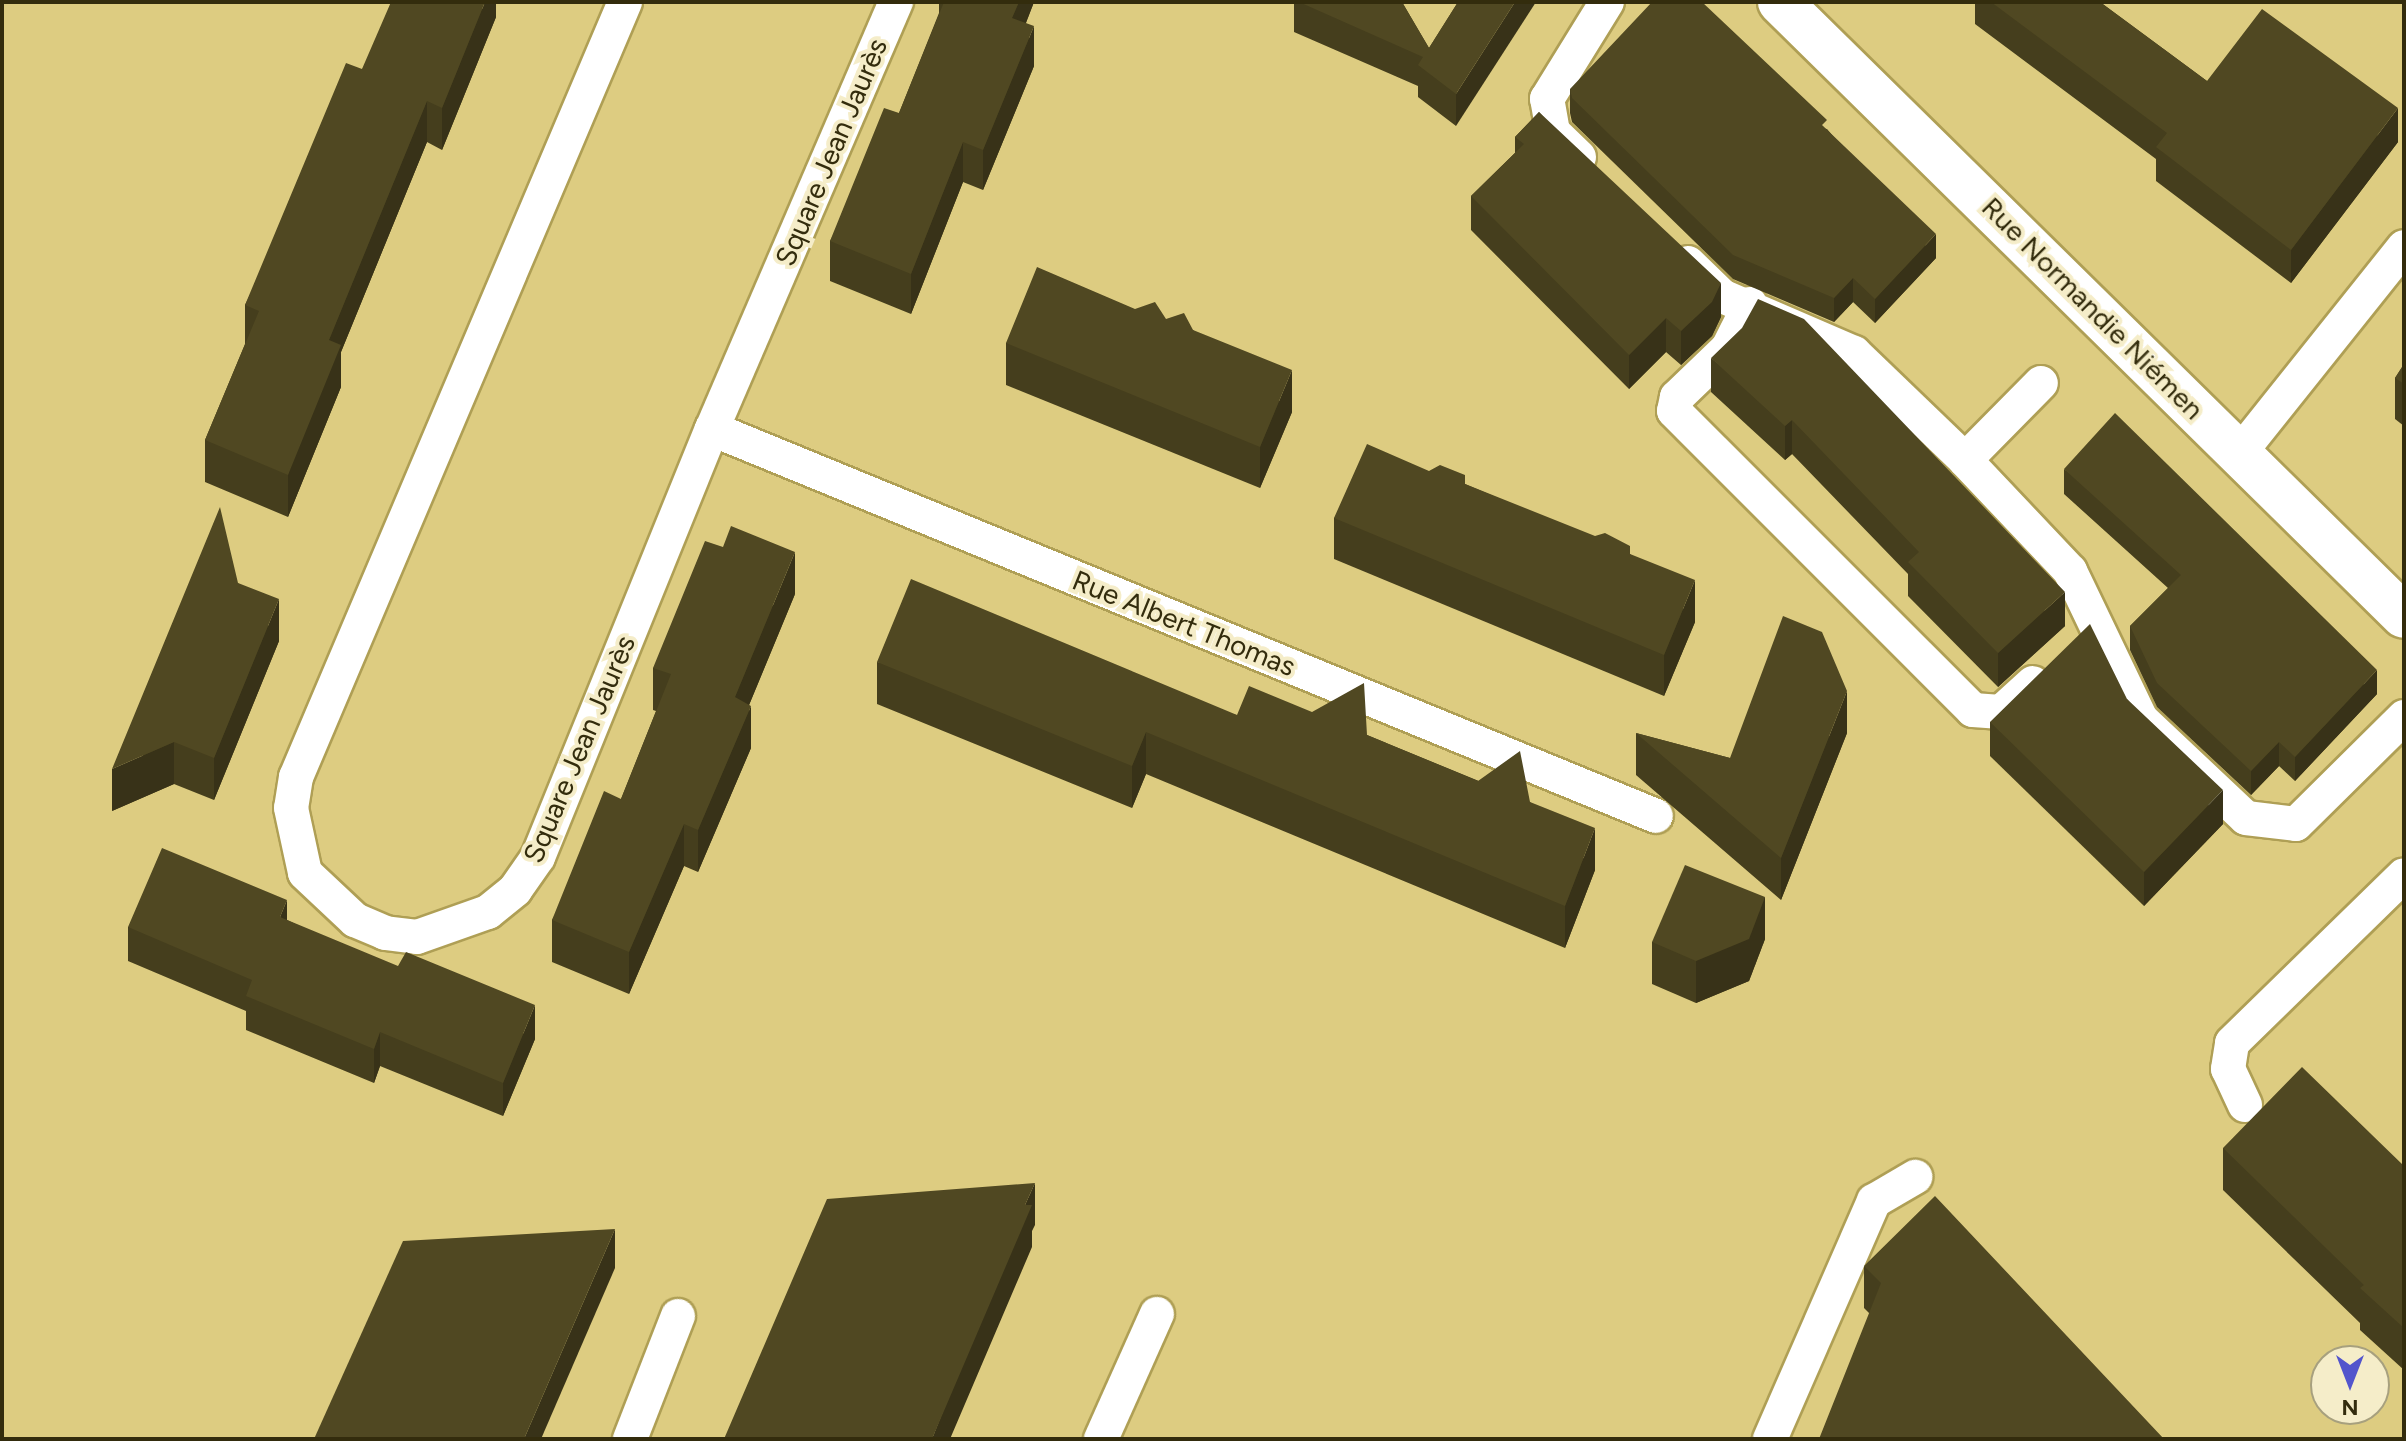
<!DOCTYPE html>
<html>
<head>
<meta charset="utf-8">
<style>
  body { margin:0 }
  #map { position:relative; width:2406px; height:1441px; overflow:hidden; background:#ddcc81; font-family:Figtree,sans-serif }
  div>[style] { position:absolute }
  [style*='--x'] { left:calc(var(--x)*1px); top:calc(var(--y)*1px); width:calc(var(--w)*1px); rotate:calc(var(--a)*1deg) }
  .roads { filter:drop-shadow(2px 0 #af9f55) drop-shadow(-2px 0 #af9f55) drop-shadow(0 2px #af9f55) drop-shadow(0 -2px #af9f55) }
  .service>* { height:34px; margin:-17px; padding:0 17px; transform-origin:17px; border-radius:17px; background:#fff }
  .minor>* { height:44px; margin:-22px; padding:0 22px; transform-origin:22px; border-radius:22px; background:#fff }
  .wall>* { inset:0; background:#453e1d }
  .shaded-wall>* { inset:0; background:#383218 }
  .building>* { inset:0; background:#504822 }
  span { translate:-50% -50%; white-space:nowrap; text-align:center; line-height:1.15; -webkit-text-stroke:8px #f5edc9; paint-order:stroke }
  .street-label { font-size:28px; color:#332c0d }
  .frame { position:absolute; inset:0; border:4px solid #332c0d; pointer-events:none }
  .north { position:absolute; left:2310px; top:1345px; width:80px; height:80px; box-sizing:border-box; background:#f5edc9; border:2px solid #a7a07e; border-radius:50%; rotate:180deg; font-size:22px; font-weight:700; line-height:32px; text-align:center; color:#332c0d }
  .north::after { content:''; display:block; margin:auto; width:28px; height:36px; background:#5355cc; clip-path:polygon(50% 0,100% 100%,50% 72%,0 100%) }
</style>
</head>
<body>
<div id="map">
  <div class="roads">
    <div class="service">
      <div style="--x:625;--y:2;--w:842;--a:113"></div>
      <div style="--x:296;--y:777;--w:31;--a:99"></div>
      <div style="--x:291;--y:808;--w:66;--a:77.8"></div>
      <div style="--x:305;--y:873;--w:69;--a:43.2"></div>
      <div style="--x:355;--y:920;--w:33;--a:23"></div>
      <div style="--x:385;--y:933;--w:32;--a:7"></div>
      <div style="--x:417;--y:937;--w:75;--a:-19.4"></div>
      <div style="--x:488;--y:912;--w:35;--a:-39"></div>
      <div style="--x:515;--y:890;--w:40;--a:-55.1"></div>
      <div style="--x:538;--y:857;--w:462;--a:-67.9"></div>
      <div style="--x:712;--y:429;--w:465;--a:-66.7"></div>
      <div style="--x:1579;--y:157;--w:36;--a:-136"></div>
      <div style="--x:1553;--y:132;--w:34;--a:-100"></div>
      <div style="--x:1547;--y:99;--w:114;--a:-58.3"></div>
      <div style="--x:1688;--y:263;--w:47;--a:44.1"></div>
      <div style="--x:1722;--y:296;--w:144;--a:23.4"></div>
      <div style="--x:1854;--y:353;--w:154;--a:43.9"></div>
      <div style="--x:1965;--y:460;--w:153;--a:46.6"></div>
      <div style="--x:2070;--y:571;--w:164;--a:64.4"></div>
      <div style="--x:2141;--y:719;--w:144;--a:43.3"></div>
      <div style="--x:2246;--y:818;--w:50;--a:6.8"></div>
      <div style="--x:2296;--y:824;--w:152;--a:-44.7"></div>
      <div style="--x:1750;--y:304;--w:49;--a:116.6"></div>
      <div style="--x:1728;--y:348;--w:71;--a:136.1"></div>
      <div style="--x:1677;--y:397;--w:14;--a:102"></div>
      <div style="--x:1674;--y:411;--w:423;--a:45"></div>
      <div style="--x:1973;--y:710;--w:28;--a:4"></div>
      <div style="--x:2001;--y:712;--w:43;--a:-42.2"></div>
      <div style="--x:712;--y:429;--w:1020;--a:22.29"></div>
      <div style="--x:2238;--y:455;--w:266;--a:-51.4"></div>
      <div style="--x:1965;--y:460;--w:108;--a:-45.4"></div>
      <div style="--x:2245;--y:1105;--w:40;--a:-115"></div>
      <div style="--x:2228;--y:1069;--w:26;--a:-81"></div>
      <div style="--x:2232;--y:1043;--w:240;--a:-44.3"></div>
      <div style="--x:630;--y:1439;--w:132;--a:-68.7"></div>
      <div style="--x:1101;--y:1439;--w:137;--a:-65.9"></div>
      <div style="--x:1770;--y:1439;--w:260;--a:-66.4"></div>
      <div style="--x:1874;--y:1201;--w:48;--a:-30.3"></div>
    </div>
    <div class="minor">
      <div style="--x:1780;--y:2;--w:875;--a:44.54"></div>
    </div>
  </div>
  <div class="wall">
    <div style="clip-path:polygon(496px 2px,496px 17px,442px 150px,427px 142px,341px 352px,341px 387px,288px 517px,205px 482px,205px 440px,245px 344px,245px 305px,362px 69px)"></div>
    <div style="clip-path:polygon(939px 2px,1034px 2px,1026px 23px,1034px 66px,983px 190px,963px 182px,911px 314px,830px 281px,830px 241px,899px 113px,939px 13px)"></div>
    <div style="clip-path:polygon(1294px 2px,1402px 2px,1429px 48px,1458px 2px,1456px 126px,1418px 97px,1418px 86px,1294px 32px)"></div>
    <div style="clip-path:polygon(1975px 2px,2100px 2px,2207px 81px,2398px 142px,2291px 283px,2156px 181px,2156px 159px,1975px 24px)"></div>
    <div style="clip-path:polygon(1570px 89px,1827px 129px,1936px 258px,1875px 323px,1853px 302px,1834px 322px,1733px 279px,1572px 122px,1570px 113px)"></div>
    <div style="clip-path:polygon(1539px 112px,1721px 317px,1712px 336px,1681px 365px,1666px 352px,1629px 389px,1471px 230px,1471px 196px,1515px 153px,1515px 137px)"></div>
    <div style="clip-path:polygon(1135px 309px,1193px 330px,1292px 412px,1260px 488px,1006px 385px,1006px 343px)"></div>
    <div style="clip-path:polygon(1711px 358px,2065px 626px,1998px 687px,1908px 596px,1908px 574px,1792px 454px,1785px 460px,1711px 392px)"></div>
    <div style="clip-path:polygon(2404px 364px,2404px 426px,2395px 419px,2395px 378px)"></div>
    <div style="clip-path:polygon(2064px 469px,2377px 694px,2295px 781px,2279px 766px,2251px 795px,2157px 707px,2130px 650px,2130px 626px,2168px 588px,2064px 494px)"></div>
    <div style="clip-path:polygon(1429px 471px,1465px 484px,1630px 554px,1695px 622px,1664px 696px,1334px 559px,1334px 518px)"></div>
    <div style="clip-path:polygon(238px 583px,279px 641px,214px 800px,174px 784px,112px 811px)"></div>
    <div style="clip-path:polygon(795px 594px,749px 705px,751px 748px,698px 872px,684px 866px,629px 994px,552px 962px,552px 920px,621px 799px,656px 711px,653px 710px,653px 668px)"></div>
    <div style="clip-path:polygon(877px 662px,1237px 715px,1367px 735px,1530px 802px,1595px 870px,1565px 948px,1146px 774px,1132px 808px,877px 704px)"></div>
    <div style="clip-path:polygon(2127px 699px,2223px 824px,2144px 906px,1990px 756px,1990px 722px)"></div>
    <div style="clip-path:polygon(1636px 733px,1730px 758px,1847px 733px,1781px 900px,1636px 775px)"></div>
    <div style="clip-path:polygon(287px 920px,535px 1039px,503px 1116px,380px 1066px,374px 1083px,246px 1030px,246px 1011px,128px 961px,128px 927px)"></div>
    <div style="clip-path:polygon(1765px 939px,1749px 981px,1696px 1003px,1652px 984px,1652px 942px)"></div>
    <div style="clip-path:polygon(2223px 1148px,2404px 1166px,2404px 1370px,2360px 1330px,2360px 1323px,2223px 1190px)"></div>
    <div style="clip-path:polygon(1864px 1266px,2164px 1439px,1869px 1313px,1864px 1308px)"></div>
  </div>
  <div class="shaded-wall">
    <div style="clip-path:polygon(485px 2px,496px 2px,496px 17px,442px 150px,442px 108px)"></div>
    <div style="clip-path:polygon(1019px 2px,1034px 2px,1012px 58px,1012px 18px)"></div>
    <div style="clip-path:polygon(1515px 2px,1536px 2px,1456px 126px,1456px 94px)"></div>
    <div style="clip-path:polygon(1034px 26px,1034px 66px,983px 190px,983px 150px)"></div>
    <div style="clip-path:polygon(427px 101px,427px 142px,341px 352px,341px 387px,288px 517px,288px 475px,329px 340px)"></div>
    <div style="clip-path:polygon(2398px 108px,2398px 142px,2291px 283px,2291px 250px)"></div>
    <div style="clip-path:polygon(963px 142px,963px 182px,911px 314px,911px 274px)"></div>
    <div style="clip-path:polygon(1936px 234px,1936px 258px,1875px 323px,1875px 299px)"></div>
    <div style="clip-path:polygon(1853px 278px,1853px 302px,1834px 322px,1834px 298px)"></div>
    <div style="clip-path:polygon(1721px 283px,1721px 317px,1712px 336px,1681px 365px,1681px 331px)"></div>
    <div style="clip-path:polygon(1666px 318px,1666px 352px,1629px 389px,1629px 355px)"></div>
    <div style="clip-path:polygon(1292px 370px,1292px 412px,1260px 488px,1260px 447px)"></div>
    <div style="clip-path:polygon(1792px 420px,1792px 454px,1785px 460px,1785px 426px)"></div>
    <div style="clip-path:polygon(795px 552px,795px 594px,735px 739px,735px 697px)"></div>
    <div style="clip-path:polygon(1695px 580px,1695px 622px,1664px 696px,1664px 655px)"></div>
    <div style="clip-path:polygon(2065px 592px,2065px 626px,1998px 687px,1998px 653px)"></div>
    <div style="clip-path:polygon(279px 599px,279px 641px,214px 800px,214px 758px)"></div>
    <div style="clip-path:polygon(2377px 670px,2377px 694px,2295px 781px,2295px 757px)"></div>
    <div style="clip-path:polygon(1847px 691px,1847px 733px,1781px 900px,1781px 858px)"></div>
    <div style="clip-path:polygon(751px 706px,751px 748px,698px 872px,698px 830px)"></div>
    <div style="clip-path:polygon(1146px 732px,1146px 774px,1132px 808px,1132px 766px)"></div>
    <div style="clip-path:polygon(174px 742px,174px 784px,112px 811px,112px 769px)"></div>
    <div style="clip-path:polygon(2279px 742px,2279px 766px,2251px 795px,2251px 771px)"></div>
    <div style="clip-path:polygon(2223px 790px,2223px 824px,2144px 906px,2144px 872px)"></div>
    <div style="clip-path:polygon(684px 824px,684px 866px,629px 994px,629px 952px)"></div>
    <div style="clip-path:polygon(1595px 828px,1595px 870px,1565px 948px,1565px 906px)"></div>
    <div style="clip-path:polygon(1765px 897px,1765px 939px,1749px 981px,1696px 1003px,1696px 961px)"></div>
    <div style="clip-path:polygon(287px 900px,287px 934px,280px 917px)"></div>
    <div style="clip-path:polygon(535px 1005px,535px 1039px,503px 1116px,503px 1083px)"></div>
    <div style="clip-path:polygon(380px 1032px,380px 1066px,374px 1083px,374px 1049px)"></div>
    <div style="clip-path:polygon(1035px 1183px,1035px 1225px,1032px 1231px,1032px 1247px,950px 1439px,932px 1439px,1025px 1205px)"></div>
    <div style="clip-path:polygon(615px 1229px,615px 1268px,541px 1439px,524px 1439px)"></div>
  </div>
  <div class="building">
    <div style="clip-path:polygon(391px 2px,485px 2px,442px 108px,427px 101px,329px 340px,341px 345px,288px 475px,205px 440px,259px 311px,245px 305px,346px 63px,362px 69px)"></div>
    <div style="clip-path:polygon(944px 2px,1019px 2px,1012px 18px,1034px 26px,983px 150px,963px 142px,911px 274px,830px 241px,884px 108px,899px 113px)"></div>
    <div style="clip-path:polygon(1299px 2px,1402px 2px,1429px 48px,1458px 2px,1515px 2px,1456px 94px,1418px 65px,1423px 57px)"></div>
    <div style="clip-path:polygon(1652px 2px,1702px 2px,1827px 120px,1822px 125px,1936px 234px,1875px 299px,1853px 278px,1834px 298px,1733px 255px,1572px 98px,1570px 89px)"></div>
    <div style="clip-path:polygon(1991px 2px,2100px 2px,2207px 81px,2262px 9px,2398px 108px,2291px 250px,2156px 147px,2167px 133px)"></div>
    <div style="clip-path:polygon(1539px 112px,1721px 283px,1712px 302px,1681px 331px,1666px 318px,1629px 355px,1471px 196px,1524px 144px,1515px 137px)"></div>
    <div style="clip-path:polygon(1037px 267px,1135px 309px,1155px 302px,1166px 319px,1184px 313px,1193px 330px,1292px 370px,1260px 447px,1006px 343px)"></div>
    <div style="clip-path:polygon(1758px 299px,1804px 319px,2065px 592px,1998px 653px,1908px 562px,1919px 552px,1792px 420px,1785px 426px,1711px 358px,1742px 328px)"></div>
    <div style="clip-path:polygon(2404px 364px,2404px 384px,2395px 378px)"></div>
    <div style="clip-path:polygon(2115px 413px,2377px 670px,2295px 757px,2279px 742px,2251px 771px,2157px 683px,2130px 626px,2181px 575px,2064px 469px)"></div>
    <div style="clip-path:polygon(1367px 444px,1429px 471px,1440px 465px,1465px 475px,1465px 484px,1595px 536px,1605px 533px,1630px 546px,1630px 554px,1695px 580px,1664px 655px,1334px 518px)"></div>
    <div style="clip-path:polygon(220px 507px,238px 583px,279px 599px,214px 758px,174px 742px,112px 769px)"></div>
    <div style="clip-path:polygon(731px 526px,795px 552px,735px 697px,751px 706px,698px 830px,684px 824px,629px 952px,552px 920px,604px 791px,621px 799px,671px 674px,653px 668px,705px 541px,723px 547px)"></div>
    <div style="clip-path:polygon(911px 579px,1237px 715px,1249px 686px,1312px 712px,1364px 683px,1367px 735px,1478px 781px,1520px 751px,1530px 802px,1595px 828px,1565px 906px,1146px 732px,1132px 766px,877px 662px)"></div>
    <div style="clip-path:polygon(1783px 616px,1822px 632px,1847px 691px,1781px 858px,1636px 733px,1730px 758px)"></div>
    <div style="clip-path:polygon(2090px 624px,2127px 699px,2223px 790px,2144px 872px,1990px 722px)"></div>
    <div style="clip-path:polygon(162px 848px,287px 900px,280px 917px,398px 966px,406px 952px,535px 1005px,503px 1083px,380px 1032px,374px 1049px,246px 996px,252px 980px,128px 927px)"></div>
    <div style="clip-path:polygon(1685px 865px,1765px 897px,1749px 939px,1696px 961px,1652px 942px)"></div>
    <div style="clip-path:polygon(2302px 1067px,2404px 1166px,2404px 1328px,2360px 1288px,2364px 1285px,2223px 1148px)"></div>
    <div style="clip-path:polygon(1035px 1183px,1025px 1205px,1032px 1205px,932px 1439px,724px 1439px,827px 1199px)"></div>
    <div style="clip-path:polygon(1935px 1196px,2164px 1439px,1819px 1439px,1881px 1283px,1864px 1266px)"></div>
    <div style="clip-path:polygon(615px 1229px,524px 1439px,314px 1439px,403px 1241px)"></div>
  </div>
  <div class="street-label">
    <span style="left:831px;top:152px;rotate:-67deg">Square Jean Jaurès</span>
    <span style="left:2093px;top:308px;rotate:45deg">Rue Normandie Niémen</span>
    <span style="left:1184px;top:623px;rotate:22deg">Rue Albert Thomas</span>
    <span style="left:579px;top:749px;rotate:-67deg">Square Jean Jaurès</span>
  </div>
  <div class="frame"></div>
  <div class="north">N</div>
</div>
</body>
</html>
